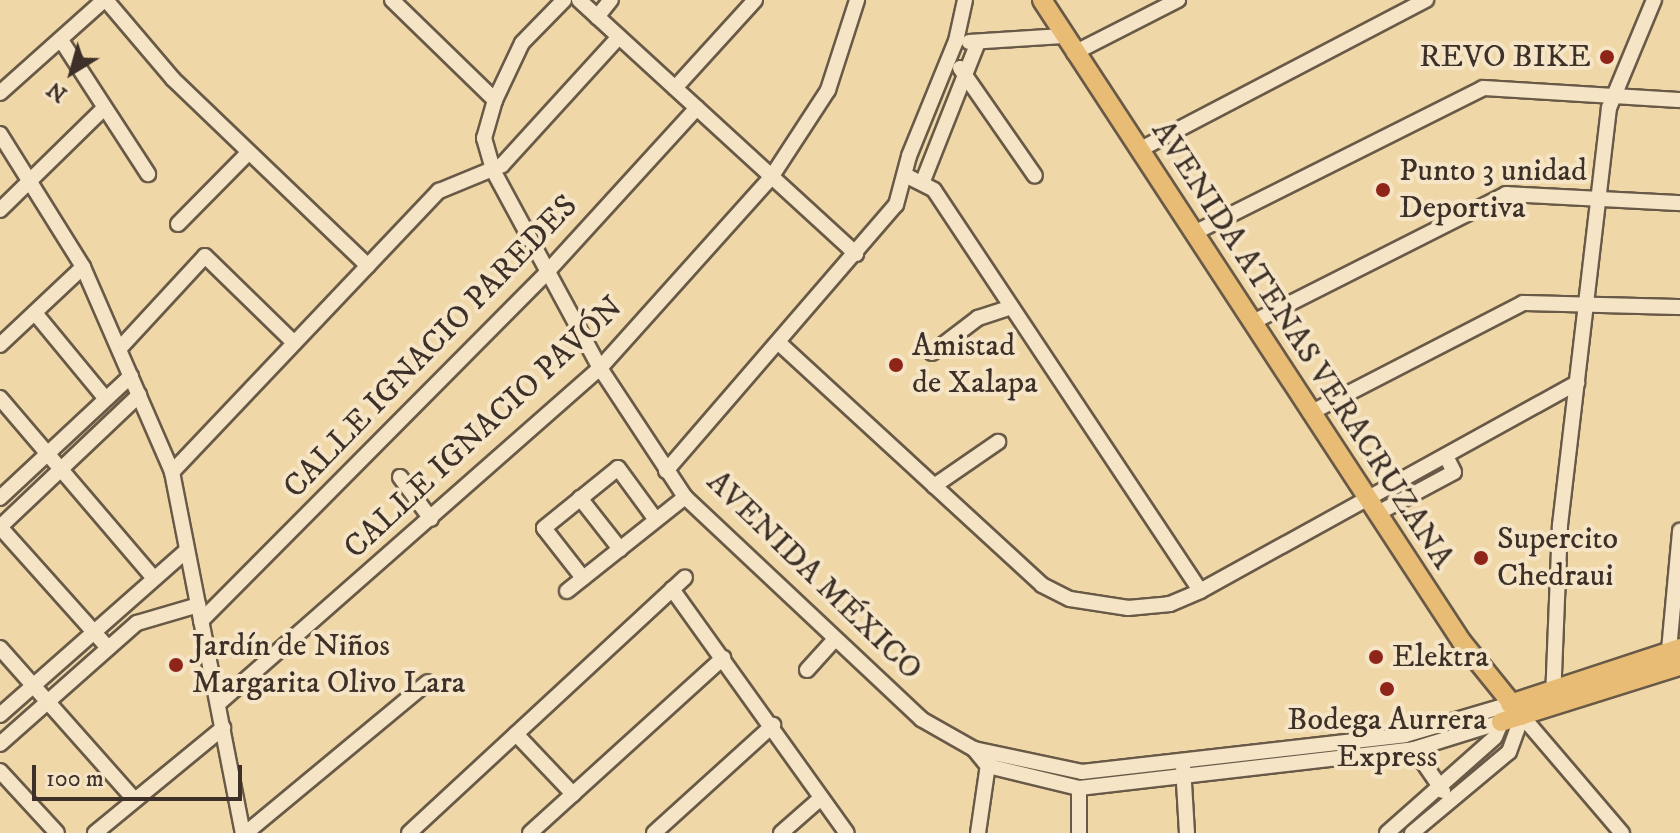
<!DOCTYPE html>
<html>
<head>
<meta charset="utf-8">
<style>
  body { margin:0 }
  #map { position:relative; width:1680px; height:833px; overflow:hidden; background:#f0d7a7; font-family:"IM FELL DW Pica",serif }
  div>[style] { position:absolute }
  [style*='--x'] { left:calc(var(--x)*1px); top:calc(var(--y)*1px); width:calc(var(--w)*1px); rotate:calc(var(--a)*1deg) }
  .roads { filter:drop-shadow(2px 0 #695a48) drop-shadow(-2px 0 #695a48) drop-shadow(0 2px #695a48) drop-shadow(0 -2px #695a48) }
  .minor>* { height:14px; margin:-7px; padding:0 7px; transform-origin:7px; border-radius:7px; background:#f5e5c6 }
  .major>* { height:18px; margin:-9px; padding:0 9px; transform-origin:9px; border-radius:9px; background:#e8bc74 }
  .dots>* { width:22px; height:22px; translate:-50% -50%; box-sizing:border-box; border:4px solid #f5e5c6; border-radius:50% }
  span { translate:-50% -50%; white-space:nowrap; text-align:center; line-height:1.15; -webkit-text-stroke:8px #f5e5c6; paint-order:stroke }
  .poi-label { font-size:32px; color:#3c3028 }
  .right { translate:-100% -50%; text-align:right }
  .left { translate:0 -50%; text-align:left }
  .street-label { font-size:32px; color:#3c3028 }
  .north { position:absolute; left:32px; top:32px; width:80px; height:80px; -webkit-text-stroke:6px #f5e5c6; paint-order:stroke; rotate:217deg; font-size:22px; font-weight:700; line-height:32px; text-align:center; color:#3c3028 }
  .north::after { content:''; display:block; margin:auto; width:28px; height:36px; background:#3c3028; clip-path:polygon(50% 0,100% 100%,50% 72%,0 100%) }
  .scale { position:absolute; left:32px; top:765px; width:210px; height:36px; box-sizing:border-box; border:4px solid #3c3028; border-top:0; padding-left:10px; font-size:24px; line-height:28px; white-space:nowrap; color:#3c3028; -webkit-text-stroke:6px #f5e5c6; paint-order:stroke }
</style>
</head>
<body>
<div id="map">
  <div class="roads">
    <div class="minor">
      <div style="--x:106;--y:0;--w:104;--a:49.7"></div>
      <div style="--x:173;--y:79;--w:270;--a:43.8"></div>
      <div style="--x:392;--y:0;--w:144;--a:44.2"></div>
      <div style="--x:564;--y:0;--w:60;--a:134.3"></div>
      <div style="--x:522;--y:43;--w:63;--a:115.3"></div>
      <div style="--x:495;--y:100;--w:40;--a:106"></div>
      <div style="--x:484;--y:138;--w:35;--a:74"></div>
      <div style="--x:494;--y:172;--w:223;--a:61.6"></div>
      <div style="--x:600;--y:368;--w:154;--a:56.6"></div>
      <div style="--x:685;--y:497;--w:324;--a:43.2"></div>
      <div style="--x:921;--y:719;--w:61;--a:29.5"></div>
      <div style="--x:974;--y:749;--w:22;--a:51"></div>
      <div style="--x:988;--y:766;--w:94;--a:13.6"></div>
      <div style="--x:1079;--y:788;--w:337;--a:-6.6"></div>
      <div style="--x:1414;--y:749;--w:91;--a:-17.2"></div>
      <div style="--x:579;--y:0;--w:376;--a:42.5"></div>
      <div style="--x:597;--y:17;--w:22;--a:-51"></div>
      <div style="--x:61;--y:40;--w:160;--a:57"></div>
      <div style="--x:969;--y:42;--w:94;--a:-3.7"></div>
      <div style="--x:1074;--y:53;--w:117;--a:-27"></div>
      <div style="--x:960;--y:68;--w:131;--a:55.2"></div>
      <div style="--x:675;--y:88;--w:119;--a:-47.7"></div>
      <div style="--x:0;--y:93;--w:140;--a:-41.8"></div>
      <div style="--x:0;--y:134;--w:157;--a:58"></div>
      <div style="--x:83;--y:267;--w:223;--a:66.5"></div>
      <div style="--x:172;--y:472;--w:368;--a:78.9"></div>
      <div style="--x:1139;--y:150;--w:324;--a:-27.6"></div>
      <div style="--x:907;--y:176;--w:30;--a:27"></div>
      <div style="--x:934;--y:190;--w:481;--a:56.4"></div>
      <div style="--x:923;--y:181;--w:149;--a:-68.4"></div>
      <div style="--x:0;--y:210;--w:144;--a:-44.4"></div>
      <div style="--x:178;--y:224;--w:98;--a:-45.4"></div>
      <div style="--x:1194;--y:233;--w:323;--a:-26.6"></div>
      <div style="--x:1483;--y:88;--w:197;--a:3.5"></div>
      <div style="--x:35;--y:313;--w:110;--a:50.5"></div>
      <div style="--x:1253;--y:322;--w:284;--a:-26.8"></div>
      <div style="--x:1506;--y:194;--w:174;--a:3"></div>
      <div style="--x:779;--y:343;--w:357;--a:42.6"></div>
      <div style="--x:1042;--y:585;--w:31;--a:27"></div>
      <div style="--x:1070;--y:599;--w:59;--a:8.8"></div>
      <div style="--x:1128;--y:608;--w:42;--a:-5.4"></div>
      <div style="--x:1170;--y:604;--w:33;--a:-23"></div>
      <div style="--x:1200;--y:591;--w:431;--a:-28.9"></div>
      <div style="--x:0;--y:345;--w:114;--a:-43.2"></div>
      <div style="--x:120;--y:348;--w:125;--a:-47.3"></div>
      <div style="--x:205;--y:256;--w:124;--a:44.3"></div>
      <div style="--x:932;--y:353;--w:58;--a:-37.3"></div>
      <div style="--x:978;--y:318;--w:35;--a:-18"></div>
      <div style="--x:0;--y:398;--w:237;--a:49.5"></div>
      <div style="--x:1310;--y:413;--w:240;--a:-27.3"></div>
      <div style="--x:1523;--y:303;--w:157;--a:1.5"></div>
      <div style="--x:666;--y:471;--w:352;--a:-49.2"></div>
      <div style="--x:896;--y:205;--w:51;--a:-75.1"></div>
      <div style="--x:909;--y:156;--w:124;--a:-67.8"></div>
      <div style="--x:956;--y:41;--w:42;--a:-77.6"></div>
      <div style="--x:172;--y:472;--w:388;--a:-46.5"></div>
      <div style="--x:439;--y:191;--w:68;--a:-22.4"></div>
      <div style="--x:502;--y:165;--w:173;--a:-47.6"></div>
      <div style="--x:400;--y:477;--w:52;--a:53.6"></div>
      <div style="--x:934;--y:486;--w:78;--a:-34.5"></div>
      <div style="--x:0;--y:498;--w:179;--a:-43"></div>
      <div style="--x:580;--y:498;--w:65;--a:51.9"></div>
      <div style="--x:1378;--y:513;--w:86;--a:-28.3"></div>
      <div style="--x:1454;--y:472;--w:18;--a:-117"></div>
      <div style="--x:0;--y:527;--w:192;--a:-43.5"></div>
      <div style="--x:0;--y:527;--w:162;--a:48.2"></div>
      <div style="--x:583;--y:578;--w:63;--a:-128"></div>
      <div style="--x:544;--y:528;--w:95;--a:-39"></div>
      <div style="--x:618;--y:468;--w:64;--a:53.8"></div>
      <div style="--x:672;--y:589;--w:300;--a:54.4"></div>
      <div style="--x:567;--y:591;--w:151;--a:-38.5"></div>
      <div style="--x:201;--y:621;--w:493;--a:-45.2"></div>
      <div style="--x:548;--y:271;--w:221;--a:-47.6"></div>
      <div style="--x:0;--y:648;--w:202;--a:48.4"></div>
      <div style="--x:1668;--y:661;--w:131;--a:-84.7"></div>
      <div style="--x:807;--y:670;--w:42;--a:-47.9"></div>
      <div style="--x:1553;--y:699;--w:174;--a:-87.7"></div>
      <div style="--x:1560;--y:525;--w:420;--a:-83.3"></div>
      <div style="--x:1609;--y:108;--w:117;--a:-67.4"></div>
      <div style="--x:218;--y:704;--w:509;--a:-41.33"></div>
      <div style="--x:600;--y:368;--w:258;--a:-48.1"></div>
      <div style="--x:772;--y:176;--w:103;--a:-56.9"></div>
      <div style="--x:828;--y:90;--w:95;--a:-72.1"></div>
      <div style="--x:0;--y:715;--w:249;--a:-41.4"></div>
      <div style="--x:516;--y:734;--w:83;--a:46.5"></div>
      <div style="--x:0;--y:744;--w:183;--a:-41.5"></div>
      <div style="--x:137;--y:623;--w:64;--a:-16.4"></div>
      <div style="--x:974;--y:749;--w:110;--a:12"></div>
      <div style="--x:1082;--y:772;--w:325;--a:-6.5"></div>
      <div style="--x:1405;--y:735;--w:109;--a:-16.4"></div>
      <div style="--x:1414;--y:749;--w:51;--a:55.4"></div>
      <div style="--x:1183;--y:766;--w:67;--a:86.6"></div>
      <div style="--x:0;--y:771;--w:84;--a:47.4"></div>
      <div style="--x:1079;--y:788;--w:45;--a:90"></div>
      <div style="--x:95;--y:833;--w:166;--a:-39.4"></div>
      <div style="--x:246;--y:833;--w:236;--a:-39.7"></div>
      <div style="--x:409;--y:833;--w:376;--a:-42.8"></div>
      <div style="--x:530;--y:833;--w:261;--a:-42.2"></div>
      <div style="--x:654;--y:833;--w:161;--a:-42.2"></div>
      <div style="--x:781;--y:833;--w:53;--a:-41.2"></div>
      <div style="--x:978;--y:833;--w:76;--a:-81.7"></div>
      <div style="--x:1387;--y:833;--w:144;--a:-41.6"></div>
      <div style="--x:1495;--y:737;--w:21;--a:-67"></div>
      <div style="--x:1412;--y:833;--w:126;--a:-39.9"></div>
      <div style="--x:1509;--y:752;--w:38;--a:-70"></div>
      <div style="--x:1522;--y:716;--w:154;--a:49.5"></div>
    </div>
    <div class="major">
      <div style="--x:1042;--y:0;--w:767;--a:56.81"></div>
      <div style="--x:1462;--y:642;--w:95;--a:51"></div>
      <div style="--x:1510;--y:704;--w:179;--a:-18.2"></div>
      <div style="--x:1501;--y:722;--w:188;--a:-17.4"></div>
    </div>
  </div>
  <div class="dots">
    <div style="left:1607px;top:57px;background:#8f2418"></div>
    <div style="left:1383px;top:190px;background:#8f2418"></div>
    <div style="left:896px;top:365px;background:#8f2418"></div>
    <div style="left:1481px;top:558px;background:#8f2418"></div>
    <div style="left:1376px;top:657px;background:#8f2418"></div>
    <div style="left:176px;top:665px;background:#8f2418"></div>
    <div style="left:1387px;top:689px;background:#8f2418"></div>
  </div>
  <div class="poi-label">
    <span class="right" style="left:1591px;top:57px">REVO BIKE</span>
    <span class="left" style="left:1399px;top:190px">Punto 3 unidad<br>Deportiva</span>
    <span class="left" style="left:912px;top:365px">Amistad<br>de Xalapa</span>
    <span class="left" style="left:1497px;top:558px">Supercito<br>Chedraui</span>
    <span class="left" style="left:192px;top:665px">Jardín de Niños<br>Margarita Olivo Lara</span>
    <span class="left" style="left:1392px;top:657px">Elektra</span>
    <span style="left:1387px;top:739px">Bodega Aurrera<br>Express</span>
  </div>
  <div class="street-label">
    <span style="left:1302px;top:345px;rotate:57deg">AVENIDA ATENAS VERACRUZANA</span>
    <span style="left:431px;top:347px;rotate:-46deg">CALLE IGNACIO PAREDES</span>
    <span style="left:484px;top:428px;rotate:-43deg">CALLE IGNACIO PAVÓN</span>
    <span style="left:814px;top:576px;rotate:44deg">AVENIDA MÉXICO</span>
  </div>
  <div class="north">N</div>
  <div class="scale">100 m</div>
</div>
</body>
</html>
